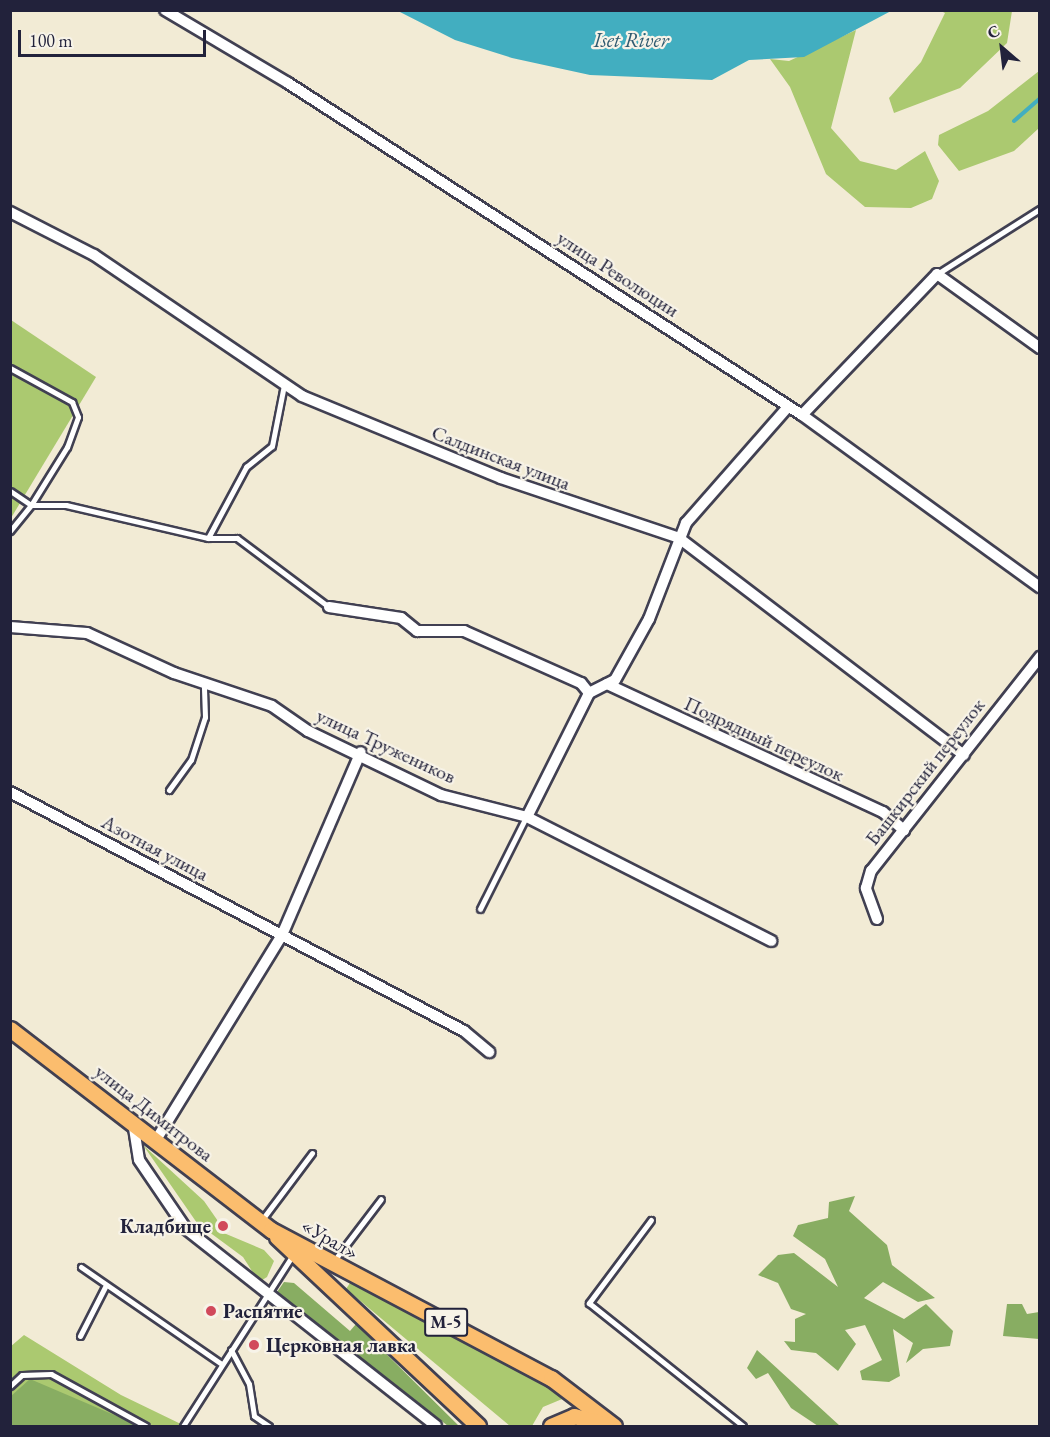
<!DOCTYPE html>
<html>
<head>
<meta charset="utf-8">
<style>
  body { margin:0 }
  #map { position:relative; width:1050px; height:1437px; overflow:hidden; background:#f2ebd5; font-family:"EB Garamond",serif }
  div>[style] { position:absolute }
  [style*='--x'] { left:calc(var(--x)*1px); top:calc(var(--y)*1px); width:calc(var(--w)*1px); rotate:calc(var(--a)*1deg) }
  .green>* { inset:0; background:#abc970 }
  .forest>* { inset:0; background:#88ad62 }
  .water>* { inset:0; background:#42aec0 }
  .stream>* { height:4px; margin:-2px; padding:0 2px; transform-origin:2px; border-radius:2px; background:#42aec0 }
  .roads { filter:drop-shadow(2px 0 #414052) drop-shadow(-2px 0 #414052) drop-shadow(0 2px #414052) drop-shadow(0 -2px #414052) }
  .service>* { height:5px; margin:-2.5px; padding:0 2.5px; transform-origin:2.5px; border-radius:2.5px; background:#fff }
  .minor>* { height:10px; margin:-5px; padding:0 5px; transform-origin:5px; border-radius:5px; background:#fff }
  .primary>* { height:15px; margin:-7.5px; padding:0 7.5px; transform-origin:7.5px; border-radius:7.5px; background:#fbbd6e }
  .dots>* { width:16px; height:16px; translate:-50% -50%; box-sizing:border-box; border:3px solid #f7f3e8; border-radius:50% }
  span { translate:-50% -50%; white-space:nowrap; text-align:center; line-height:1.15; -webkit-text-stroke:4.5px #f7f3e8; paint-order:stroke }
  .shield-label span { padding:2px 4px; background:#f7f3e8; border:2px solid; border-radius:4px; -webkit-text-stroke-width:0 }
  .shield-label { font-size:18px; color:#22223b; font-weight:700 }
  .street-label { font-size:20px; color:#22223b }
  .poi-label { font-size:20px; color:#22223b; font-weight:700 }
  .right { translate:-100% -50%; text-align:right }
  .left { translate:0 -50%; text-align:left }
  .water-label { font-size:21px; color:#2f5a70; font-style:italic }
  .frame { position:absolute; inset:0; border:12px solid #22223b; pointer-events:none }
  .north { position:absolute; left:972px; top:18px; width:60px; height:60px; -webkit-text-stroke:4px #f7f3e8; paint-order:stroke; rotate:332deg; font-size:16px; font-weight:700; line-height:24px; text-align:center; color:#22223b }
  .north::after { content:''; display:block; margin:auto; width:21px; height:27px; background:#22223b; clip-path:polygon(50% 0,100% 100%,50% 72%,0 100%) }
  .scale { position:absolute; left:18px; top:30px; width:188px; height:27px; box-sizing:border-box; border:3px solid #22223b; border-top:0; padding-left:8px; font-size:18px; line-height:21px; white-space:nowrap; color:#22223b; -webkit-text-stroke:4px #f7f3e8; paint-order:stroke }
</style>
</head>
<body>
<div id="map">
  <div class="green">
    <div style="clip-path:polygon(941px 11px,1012px 11px,1007px 43px,960px 88px,894px 113px,889px 98px,921px 62px,945px 13px)"></div>
    <div style="clip-path:polygon(856px 30px,831px 128px,860px 161px,896px 170px,925px 151px,939px 181px,932px 199px,911px 208px,865px 207px,826px 174px,790px 87px,770px 59px,789px 61px)"></div>
    <div style="clip-path:polygon(1039px 71px,1039px 128px,1014px 151px,959px 171px,938px 145px,939px 135px,988px 111px)"></div>
    <div style="clip-path:polygon(11px 320px,96px 377px,11px 518px)"></div>
    <div style="clip-path:polygon(143px 1145px,204px 1201px,220px 1224px,219px 1231px,264px 1250px,274px 1261px,267px 1277px,259px 1282px,243px 1257px,197px 1223px)"></div>
    <div style="clip-path:polygon(350px 1283px,504px 1358px,567px 1397px,543px 1407px,532px 1426px,510px 1426px,346px 1289px)"></div>
    <div style="clip-path:polygon(24px 1335px,121px 1395px,185px 1426px,11px 1426px,10px 1347px)"></div>
  </div>
  <div class="forest">
    <div style="clip-path:polygon(855px 1196px,849px 1211px,887px 1245px,892px 1265px,935px 1298px,918px 1302px,883px 1282px,864px 1298px,904px 1319px,926px 1304px,953px 1331px,950px 1346px,923px 1349px,906px 1363px,913px 1343px,893px 1329px,900px 1376px,889px 1382px,862px 1380px,860px 1371px,882px 1360px,865px 1325px,845px 1330px,856px 1344px,838px 1371px,816px 1353px,791px 1350px,784px 1341px,795px 1342px,795px 1319px,806px 1314px,791px 1309px,778px 1283px,758px 1275px,778px 1255px,794px 1253px,838px 1287px,825px 1259px,793px 1236px,798px 1225px,828px 1218px,829px 1202px)"></div>
    <div style="clip-path:polygon(284px 1282px,294px 1283px,350px 1331px,356px 1324px,459px 1426px,448px 1426px,277px 1292px)"></div>
    <div style="clip-path:polygon(1007px 1304px,1022px 1304px,1027px 1314px,1039px 1312px,1039px 1339px,1003px 1336px)"></div>
    <div style="clip-path:polygon(757px 1350px,840px 1426px,818px 1426px,791px 1408px,768px 1373px,756px 1379px,747px 1368px)"></div>
    <div style="clip-path:polygon(30px 1379px,140px 1426px,11px 1426px,11px 1396px)"></div>
  </div>
  <div class="water">
    <div style="clip-path:polygon(668px 10px,891px 11px,804px 57px,749px 60px,712px 80px,590px 75px,512px 58px,455px 40px,398px 11px)"></div>
  </div>
  <div class="stream">
    <div style="--x:1014;--y:121;--w:35;--a:-41"></div>
  </div>
  <div class="roads">
    <div class="service">
      <div style="--x:937;--y:274;--w:122;--a:-32.3"></div>
      <div style="--x:10;--y:368;--w:71;--a:28.7"></div>
      <div style="--x:72;--y:402;--w:16;--a:68"></div>
      <div style="--x:78;--y:417;--w:32;--a:110"></div>
      <div style="--x:67;--y:447;--w:68;--a:121.8"></div>
      <div style="--x:31;--y:505;--w:25;--a:-146"></div>
      <div style="--x:10;--y:531;--w:33;--a:-51"></div>
      <div style="--x:31;--y:505;--w:35;--a:0"></div>
      <div style="--x:66;--y:505;--w:146;--a:13.1"></div>
      <div style="--x:208;--y:538;--w:81;--a:-61.8"></div>
      <div style="--x:246;--y:467;--w:33;--a:-39"></div>
      <div style="--x:272;--y:446;--w:62;--a:-78.9"></div>
      <div style="--x:208;--y:538;--w:29;--a:0"></div>
      <div style="--x:237;--y:538;--w:115;--a:36.9"></div>
      <div style="--x:169;--y:790;--w:37;--a:-54"></div>
      <div style="--x:191;--y:760;--w:45;--a:-72"></div>
      <div style="--x:205;--y:717;--w:34;--a:-92"></div>
      <div style="--x:480;--y:909;--w:103;--a:-63.4"></div>
      <div style="--x:651;--y:1220;--w:104;--a:126.8"></div>
      <div style="--x:589;--y:1303;--w:197;--a:38.6"></div>
      <div style="--x:261;--y:1221;--w:85;--a:-53.1"></div>
      <div style="--x:333;--y:1262;--w:79;--a:-52.7"></div>
      <div style="--x:81;--y:1267;--w:169;--a:34.6"></div>
      <div style="--x:80;--y:1336;--w:55;--a:-63"></div>
      <div style="--x:231;--y:1350;--w:38;--a:62"></div>
      <div style="--x:249;--y:1384;--w:32;--a:81"></div>
      <div style="--x:254;--y:1416;--w:18;--a:34"></div>
      <div style="--x:10;--y:1386;--w:16;--a:-43"></div>
      <div style="--x:22;--y:1375;--w:29;--a:-2"></div>
      <div style="--x:51;--y:1374;--w:108;--a:28.7"></div>
      <div style="--x:183;--y:1426;--w:202;--a:-57.3"></div>
    </div>
    <div class="minor">
      <div style="--x:165;--y:10;--w:143;--a:30.7"></div>
      <div style="--x:288;--y:83;--w:612;--a:32.86"></div>
      <div style="--x:802;--y:415;--w:294;--a:35.9"></div>
      <div style="--x:10;--y:212;--w:94;--a:27.1"></div>
      <div style="--x:94;--y:255;--w:251;--a:34.1"></div>
      <div style="--x:302;--y:396;--w:215;--a:22.4"></div>
      <div style="--x:501;--y:478;--w:188;--a:18.6"></div>
      <div style="--x:679;--y:538;--w:358;--a:37.3"></div>
      <div style="--x:802;--y:415;--w:195;--a:-46.2"></div>
      <div style="--x:937;--y:274;--w:127;--a:35.7"></div>
      <div style="--x:329;--y:607;--w:73;--a:8.7"></div>
      <div style="--x:401;--y:618;--w:21;--a:39"></div>
      <div style="--x:417;--y:631;--w:47;--a:0"></div>
      <div style="--x:464;--y:631;--w:128;--a:24"></div>
      <div style="--x:581;--y:683;--w:13;--a:51"></div>
      <div style="--x:10;--y:627;--w:77;--a:4.5"></div>
      <div style="--x:87;--y:633;--w:96;--a:24.7"></div>
      <div style="--x:174;--y:673;--w:103;--a:18.6"></div>
      <div style="--x:272;--y:706;--w:44;--a:34.8"></div>
      <div style="--x:308;--y:731;--w:148;--a:25.7"></div>
      <div style="--x:441;--y:795;--w:89;--a:14.3"></div>
      <div style="--x:527;--y:817;--w:274;--a:26.9"></div>
      <div style="--x:607;--y:684;--w:304;--a:24.9"></div>
      <div style="--x:883;--y:812;--w:28;--a:41"></div>
      <div style="--x:10;--y:792;--w:513;--a:27.76"></div>
      <div style="--x:464;--y:1031;--w:33;--a:40"></div>
      <div style="--x:527;--y:817;--w:139;--a:-63.4"></div>
      <div style="--x:589;--y:693;--w:29;--a:-27"></div>
      <div style="--x:615;--y:680;--w:70;--a:-60.9"></div>
      <div style="--x:649;--y:619;--w:103;--a:-68.9"></div>
      <div style="--x:686;--y:523;--w:153;--a:-48.7"></div>
      <div style="--x:877;--y:919;--w:33;--a:-110"></div>
      <div style="--x:866;--y:888;--w:18;--a:-74"></div>
      <div style="--x:871;--y:871;--w:273;--a:-51.7"></div>
      <div style="--x:133;--y:1122;--w:38;--a:81"></div>
      <div style="--x:139;--y:1160;--w:83;--a:55.7"></div>
      <div style="--x:186;--y:1229;--w:318;--a:38.2"></div>
      <div style="--x:156;--y:1140;--w:241;--a:-58.4"></div>
      <div style="--x:282;--y:935;--w:199;--a:-66.7"></div>
    </div>
    <div class="primary">
      <div style="--x:10;--y:1029;--w:329;--a:37.6"></div>
      <div style="--x:271;--y:1230;--w:317;--a:27.9"></div>
      <div style="--x:551;--y:1378;--w:79;--a:37.3"></div>
      <div style="--x:277;--y:1237;--w:276;--a:43.2"></div>
      <div style="--x:551;--y:1426;--w:25;--a:-23"></div>
      <div style="--x:574;--y:1416;--w:30;--a:15"></div>
    </div>
  </div>
  <div class="dots">
    <div style="left:223px;top:1226px;background:#d1495b"></div>
    <div style="left:211px;top:1311px;background:#d1495b"></div>
    <div style="left:254px;top:1345px;background:#d1495b"></div>
  </div>
  <div class="shield-label">
    <span style="left:446px;top:1322px">М-5</span>
  </div>
  <div class="street-label">
    <span style="left:618px;top:274px;rotate:33deg">улица Революции</span>
    <span style="left:501px;top:458px;rotate:21deg">Салдинская улица</span>
    <span style="left:764px;top:739px;rotate:25deg">Подрядный переулок</span>
    <span style="left:386px;top:746px;rotate:25deg">улица Тружеников</span>
    <span style="left:925px;top:772px;rotate:-52deg">Башкирский переулок</span>
    <span style="left:155px;top:848px;rotate:28deg">Азотная улица</span>
    <span style="left:154px;top:1113px;rotate:38deg">улица Димитрова</span>
    <span style="left:330px;top:1239px;rotate:30deg">«Урал»</span>
  </div>
  <div class="poi-label">
    <span class="right" style="left:211px;top:1226px">Кладбище</span>
    <span class="left" style="left:223px;top:1311px">Распятие</span>
    <span class="left" style="left:266px;top:1345px">Церковная лавка</span>
  </div>
  <div class="water-label">
    <span style="left:631px;top:40px">Iset River</span>
  </div>
  <div class="frame"></div>
  <div class="north">С</div>
  <div class="scale">100 m</div>
</div>
</body>
</html>
